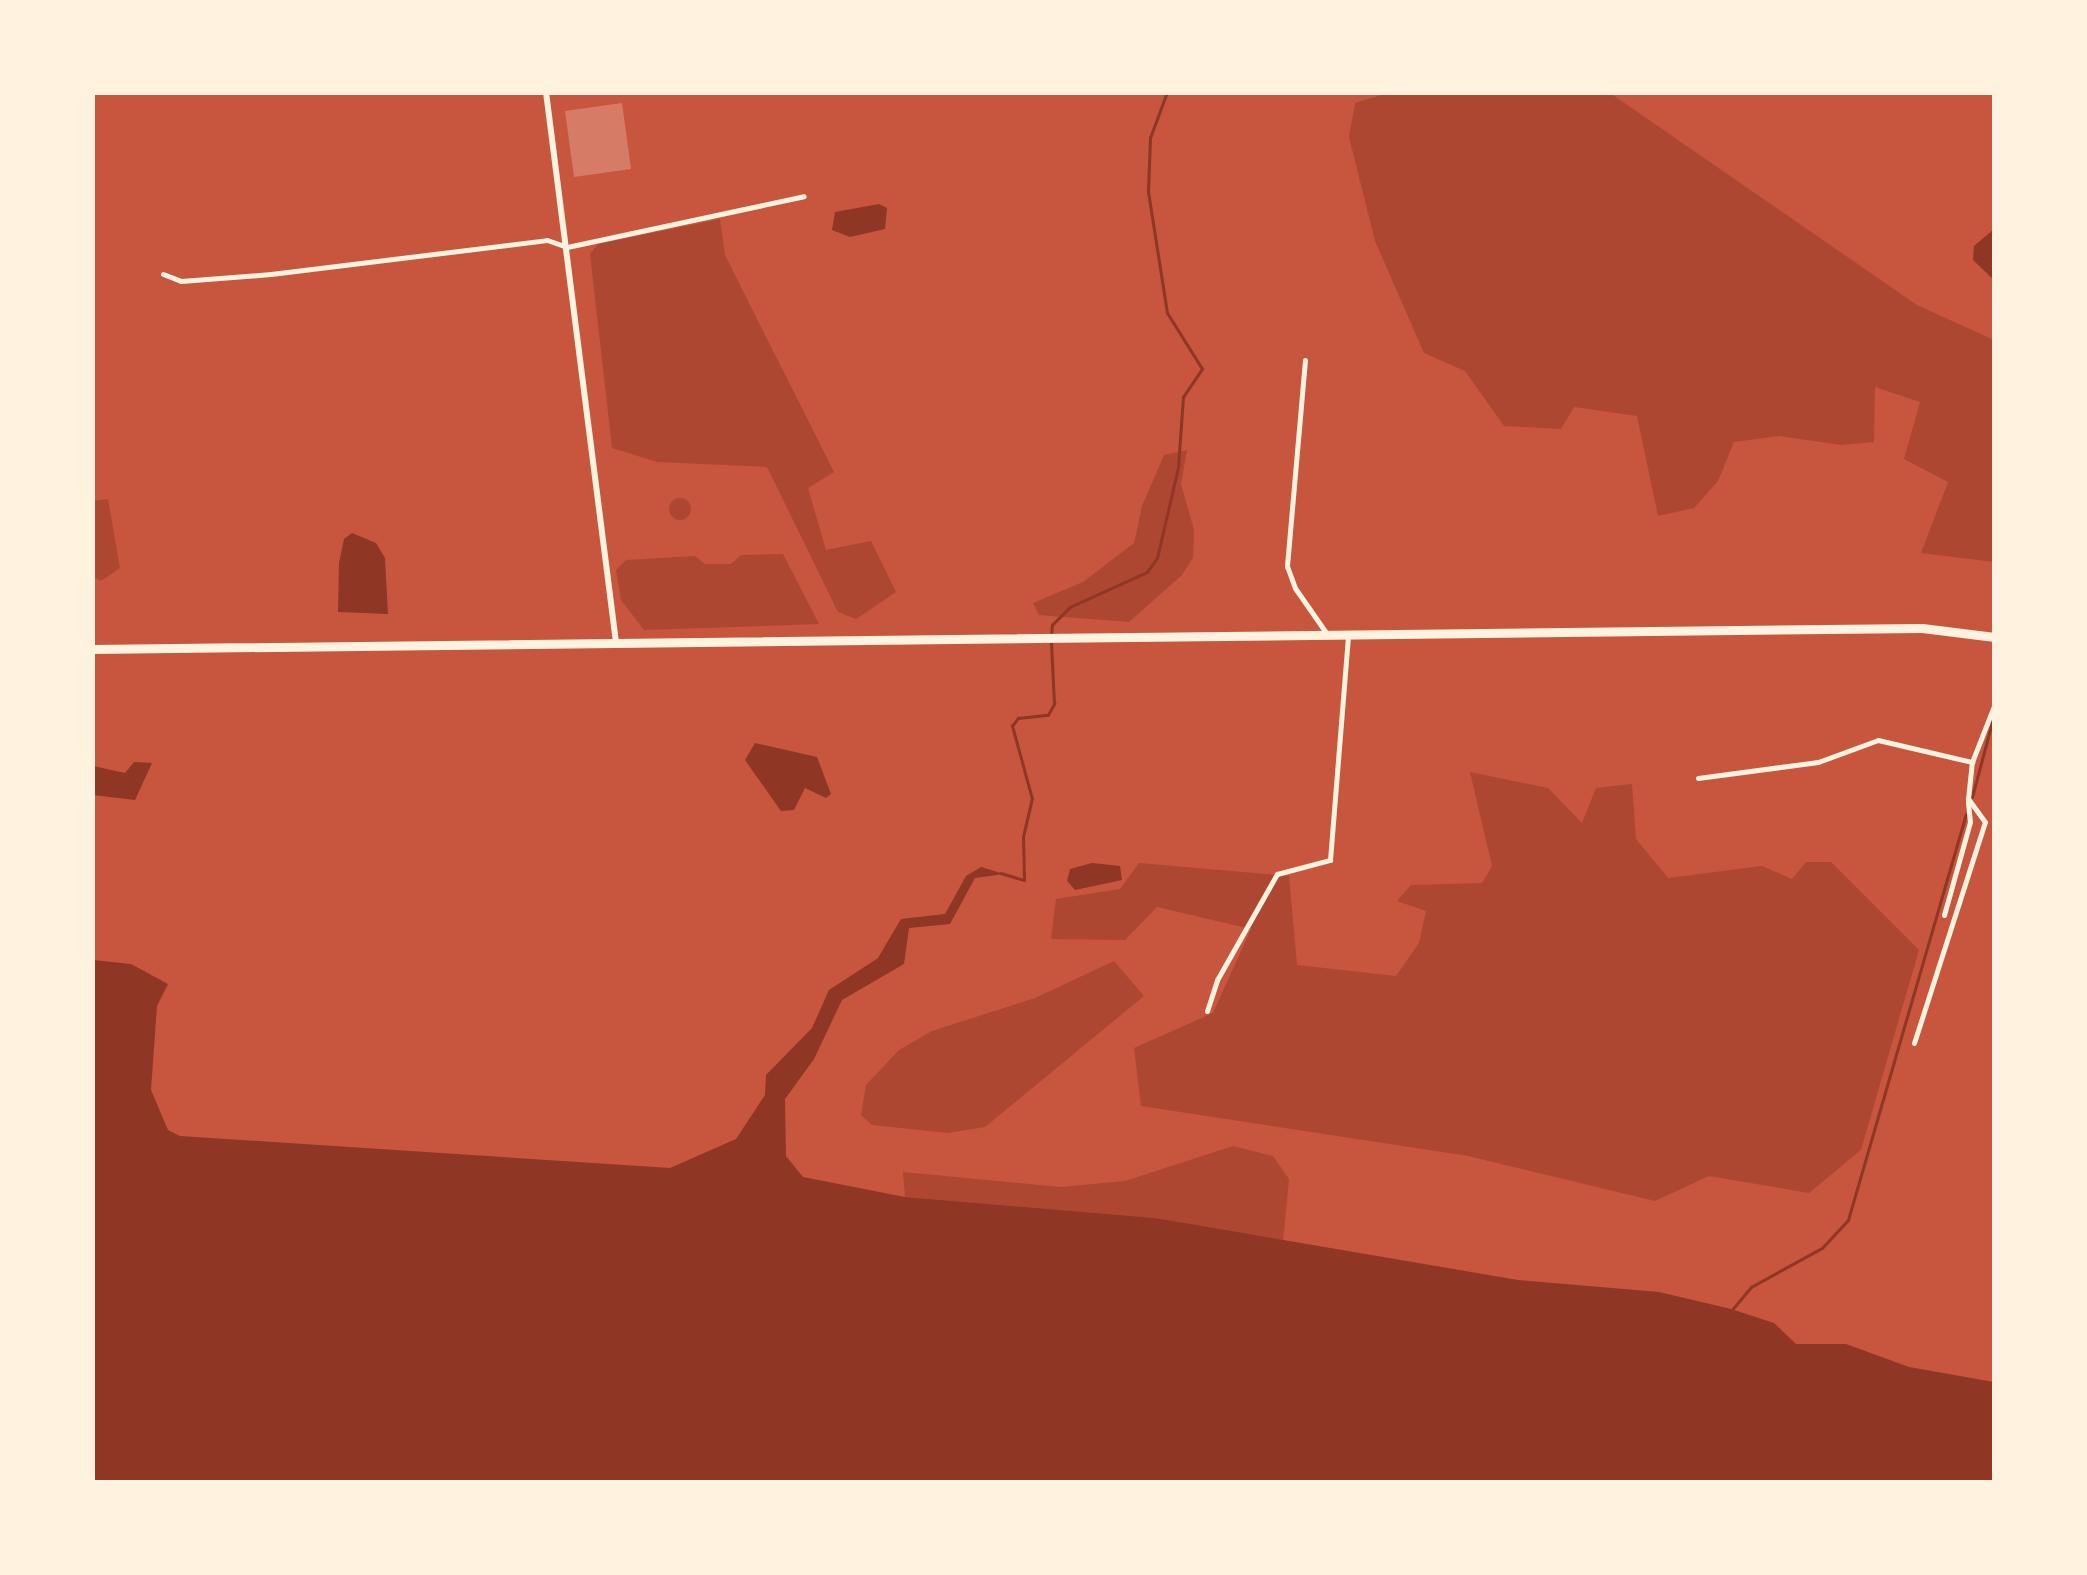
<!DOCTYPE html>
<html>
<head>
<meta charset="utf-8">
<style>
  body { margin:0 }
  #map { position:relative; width:2087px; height:1575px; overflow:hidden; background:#c8553d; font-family:"PT Sans Narrow",sans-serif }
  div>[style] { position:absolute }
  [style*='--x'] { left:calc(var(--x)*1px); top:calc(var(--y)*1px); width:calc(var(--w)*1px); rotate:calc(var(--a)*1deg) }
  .green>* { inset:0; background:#ae4732 }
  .round { border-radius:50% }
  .water>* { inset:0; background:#8f3625 }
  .stream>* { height:2.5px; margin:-1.25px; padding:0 1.25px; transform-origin:1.25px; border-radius:1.25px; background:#8f3625 }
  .building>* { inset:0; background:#d67c66 }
  .minor>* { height:5px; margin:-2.5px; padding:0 2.5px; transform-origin:2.5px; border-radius:2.5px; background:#fff3e0 }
  .tertiary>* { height:6px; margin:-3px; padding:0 3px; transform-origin:3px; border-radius:3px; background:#fff3e0 }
  .primary>* { height:9px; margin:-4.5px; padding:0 4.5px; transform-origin:4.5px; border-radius:4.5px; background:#fff3e0 }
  span { translate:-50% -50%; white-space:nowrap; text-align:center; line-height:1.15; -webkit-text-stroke:10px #fff3e0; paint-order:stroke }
  .frame { position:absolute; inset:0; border:95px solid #fff3e0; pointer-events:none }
</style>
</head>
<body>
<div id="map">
  <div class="green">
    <div style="clip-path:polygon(1391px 92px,1610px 93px,1917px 305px,1994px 340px,1994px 562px,1921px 553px,1948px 482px,1904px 459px,1920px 402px,1875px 387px,1874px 442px,1841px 445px,1779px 436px,1734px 442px,1718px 481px,1694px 508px,1658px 516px,1637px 416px,1574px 407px,1561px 429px,1504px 426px,1465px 371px,1424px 353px,1375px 241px,1349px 137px,1355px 103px)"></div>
    <div style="clip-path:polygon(720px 219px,725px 255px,834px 472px,808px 488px,826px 550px,871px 541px,896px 592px,856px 619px,838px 612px,767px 467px,657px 462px,612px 448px,590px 254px,598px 244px)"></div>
    <div style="clip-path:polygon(1187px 450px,1181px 484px,1194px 530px,1193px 558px,1182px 575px,1129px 622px,1039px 615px,1033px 603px,1083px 582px,1134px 543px,1142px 506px,1164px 455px)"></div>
    <div class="round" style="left:669px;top:498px;width:22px;height:22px"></div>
    <div style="clip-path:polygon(108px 499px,120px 568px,101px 581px,93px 576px,93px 501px)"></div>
    <div style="clip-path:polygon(783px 554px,819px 624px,644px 630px,621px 600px,616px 570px,626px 560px,695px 556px,705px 564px,731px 564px,741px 555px)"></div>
    <div style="clip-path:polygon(1470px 772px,1548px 788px,1582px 823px,1596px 788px,1632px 784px,1636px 839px,1668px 878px,1762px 866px,1792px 879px,1806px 862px,1831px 862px,1919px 950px,1861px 1150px,1809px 1193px,1709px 1176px,1655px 1201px,1468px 1156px,1141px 1106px,1134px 1048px,1213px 1013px,1251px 929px,1157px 907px,1125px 940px,1051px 939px,1056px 899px,1120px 889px,1139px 863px,1289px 876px,1297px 965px,1396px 976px,1419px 943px,1426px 911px,1397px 901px,1411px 885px,1482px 883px,1492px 866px)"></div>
    <div style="clip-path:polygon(1114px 961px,1144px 996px,985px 1127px,948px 1133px,872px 1125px,861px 1115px,866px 1085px,899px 1050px,932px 1031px,1035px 998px)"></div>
    <div style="clip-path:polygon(1233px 1146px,1273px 1156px,1289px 1179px,1283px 1242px,1155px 1218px,905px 1197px,903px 1172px,1061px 1187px,1125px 1181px)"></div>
  </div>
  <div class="water">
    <div style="clip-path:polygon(879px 204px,887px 208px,885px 229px,850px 237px,832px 230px,835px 212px)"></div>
    <div style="clip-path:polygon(1994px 229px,1994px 280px,1973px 260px,1974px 246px)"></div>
    <div style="clip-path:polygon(352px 533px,376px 543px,385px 558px,388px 614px,338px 612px,339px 563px,344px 539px)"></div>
    <div style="clip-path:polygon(755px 743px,817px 757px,831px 794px,826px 798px,805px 788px,794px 810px,781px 811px,745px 760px)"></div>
    <div style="clip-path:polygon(134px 762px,152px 763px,135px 800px,93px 795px,93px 766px,125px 773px)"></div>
    <div style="clip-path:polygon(1092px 863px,1120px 866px,1122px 880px,1075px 890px,1067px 881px,1070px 869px)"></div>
    <div style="clip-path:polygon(981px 867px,1004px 874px,975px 878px,950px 924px,909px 928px,904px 964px,842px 1000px,814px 1059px,785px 1099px,786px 1156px,803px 1177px,905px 1197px,1155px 1218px,1518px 1280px,1659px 1292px,1731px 1309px,1774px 1323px,1796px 1344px,1846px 1344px,1909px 1367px,1994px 1382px,1994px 1482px,93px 1482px,93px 960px,131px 964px,168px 984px,157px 1006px,151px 1090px,168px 1130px,180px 1136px,670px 1168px,736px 1139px,765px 1095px,766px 1075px,812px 1028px,829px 990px,878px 958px,901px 919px,945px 914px,966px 876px)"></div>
  </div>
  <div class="stream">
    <div style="--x:1051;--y:635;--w:10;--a:-84"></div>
    <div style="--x:1052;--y:625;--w:25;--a:-45"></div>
    <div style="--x:1070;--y:607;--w:85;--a:-24.4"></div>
    <div style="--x:1147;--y:572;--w:17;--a:-54"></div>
    <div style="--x:1157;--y:558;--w:92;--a:-76.9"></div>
    <div style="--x:1178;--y:468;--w:71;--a:-86"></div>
    <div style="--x:1183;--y:397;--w:34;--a:-56"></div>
    <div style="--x:1202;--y:369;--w:66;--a:-122"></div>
    <div style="--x:1167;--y:313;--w:123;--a:-98.9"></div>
    <div style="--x:1148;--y:191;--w:53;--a:-87.8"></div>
    <div style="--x:1150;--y:138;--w:49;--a:-69.7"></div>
    <div style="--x:1972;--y:797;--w:85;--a:-75"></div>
    <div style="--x:1001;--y:873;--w:24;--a:17"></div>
    <div style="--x:1024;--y:880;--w:43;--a:-91.3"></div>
    <div style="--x:1023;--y:837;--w:39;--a:-77"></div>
    <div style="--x:1032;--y:799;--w:76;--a:-105.3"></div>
    <div style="--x:1012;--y:726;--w:10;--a:-53"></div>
    <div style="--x:1018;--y:718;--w:30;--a:-6"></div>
    <div style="--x:1048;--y:715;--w:13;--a:-61"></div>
    <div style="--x:1054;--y:704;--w:61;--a:-92.8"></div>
    <div style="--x:1731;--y:1311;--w:31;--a:-50"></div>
    <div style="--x:1751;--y:1287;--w:81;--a:-28.8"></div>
    <div style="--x:1822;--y:1248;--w:38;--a:-47"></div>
    <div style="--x:1848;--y:1220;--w:422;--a:-73.8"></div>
  </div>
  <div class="building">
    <div style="clip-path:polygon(622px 103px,631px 169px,574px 177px,565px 111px)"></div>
  </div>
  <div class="minor">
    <div style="--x:163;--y:274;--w:19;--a:21"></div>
    <div style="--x:181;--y:281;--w:90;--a:-4.4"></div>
    <div style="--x:271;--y:274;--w:278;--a:-7"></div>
    <div style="--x:547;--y:240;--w:21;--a:19"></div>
    <div style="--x:567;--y:247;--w:242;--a:-12.1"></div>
    <div style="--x:1305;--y:360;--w:207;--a:95"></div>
    <div style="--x:1287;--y:566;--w:23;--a:70"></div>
    <div style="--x:1295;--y:588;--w:56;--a:55.2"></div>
    <div style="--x:1698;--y:778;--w:121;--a:-7.6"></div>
    <div style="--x:1818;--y:762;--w:64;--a:-20.1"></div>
    <div style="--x:1878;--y:740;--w:97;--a:13.2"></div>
    <div style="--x:1944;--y:915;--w:97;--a:-74.4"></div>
    <div style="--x:1970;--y:822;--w:20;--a:-96"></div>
    <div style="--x:1207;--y:1011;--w:33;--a:-72"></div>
    <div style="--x:1217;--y:980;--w:122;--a:-60.5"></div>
    <div style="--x:1277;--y:874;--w:55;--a:-14.8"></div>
    <div style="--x:1330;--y:860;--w:227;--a:-85.4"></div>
    <div style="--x:1914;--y:1043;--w:232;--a:-72.2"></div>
    <div style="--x:1985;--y:822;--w:29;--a:-126"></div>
    <div style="--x:1968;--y:799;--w:37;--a:-84"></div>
    <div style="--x:1972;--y:762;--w:60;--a:-68.6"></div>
  </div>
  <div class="tertiary">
    <div style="--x:546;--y:92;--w:554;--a:82.75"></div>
  </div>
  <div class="primary">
    <div style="--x:92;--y:649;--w:1830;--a:-0.66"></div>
    <div style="--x:1922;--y:628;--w:73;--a:7.1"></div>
  </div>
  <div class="frame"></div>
</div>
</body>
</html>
